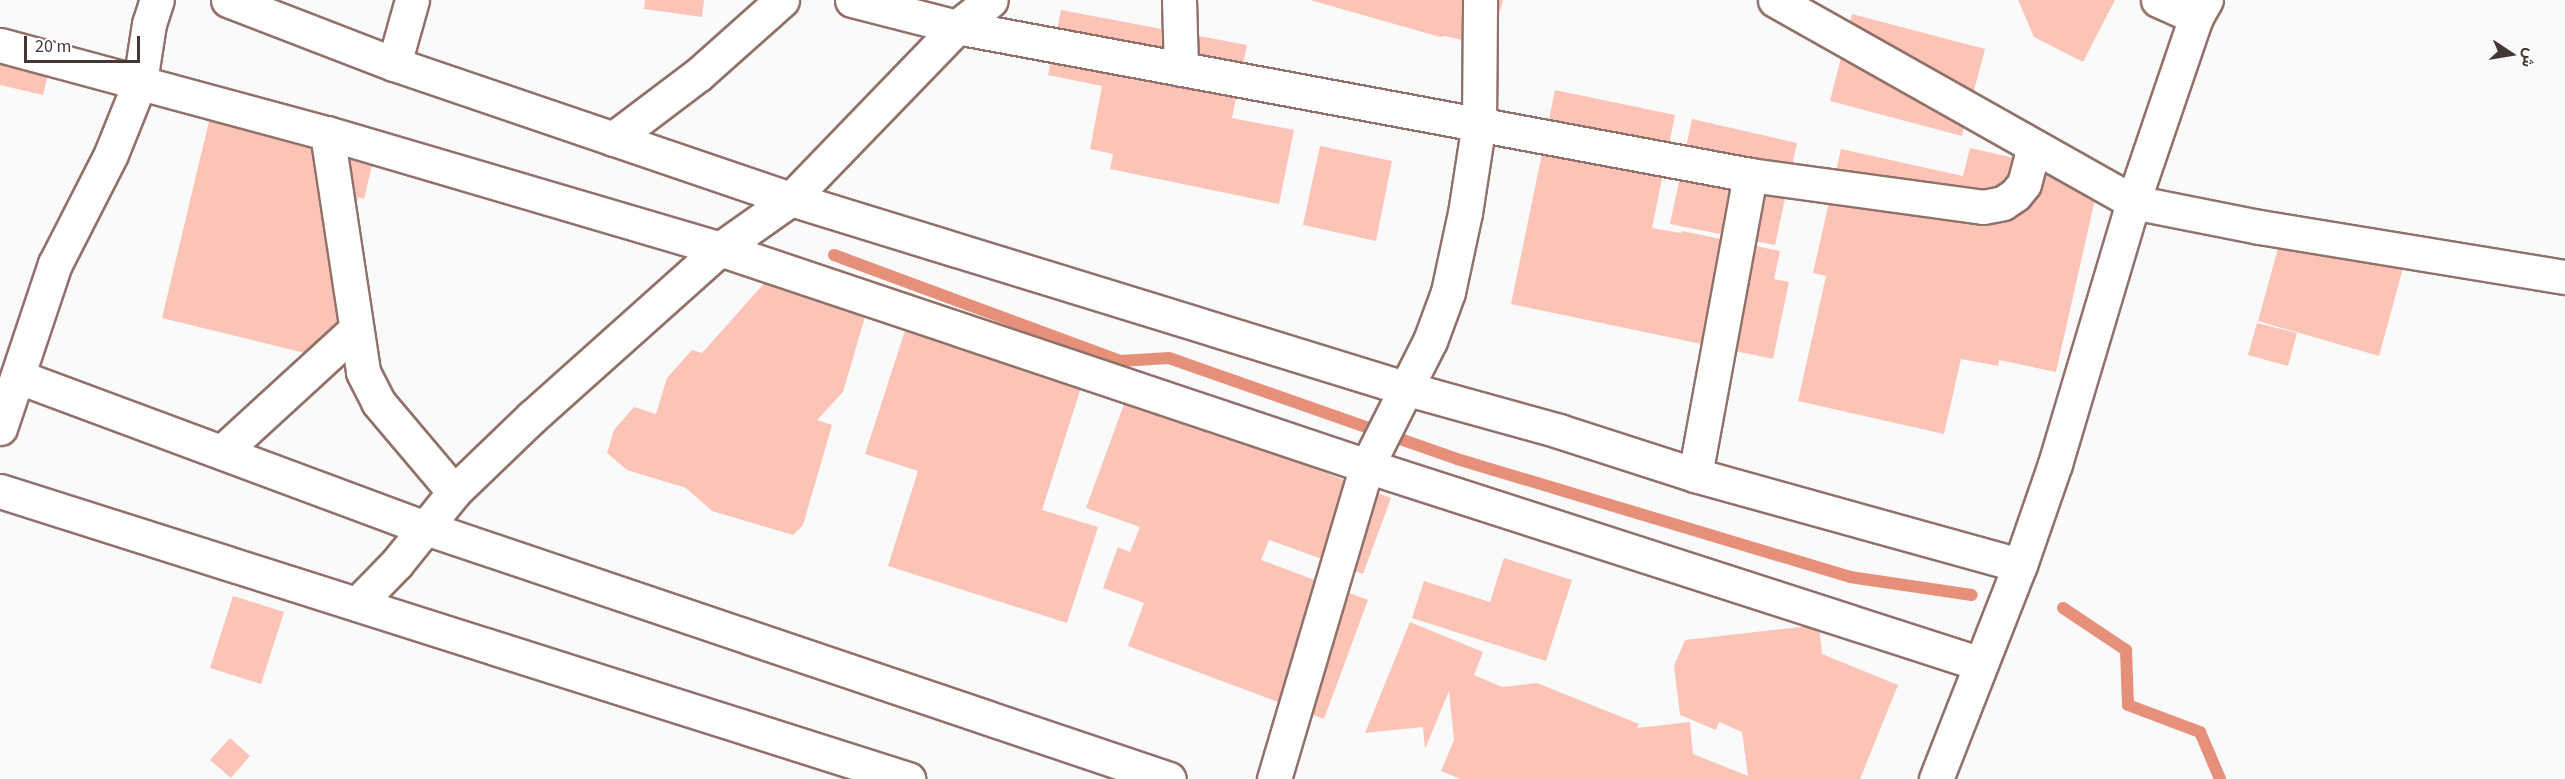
<!DOCTYPE html>
<html>
<head>
<meta charset="utf-8">
<style>
  body { margin:0 }
  #map { position:relative; width:2565px; height:779px; overflow:hidden; background:#fafafa; font-family:"Source Sans 3",Vazirmatn,sans-serif }
  div>[style] { position:absolute }
  [style*='--x'] { left:calc(var(--x)*1px); top:calc(var(--y)*1px); width:calc(var(--w)*1px); rotate:calc(var(--a)*1deg) }
  .stream>* { height:12px; margin:-6px; padding:0 6px; transform-origin:6px; border-radius:6px; background:#e6907a }
  .building>* { inset:0; background:#fbc4b6 }
  .roads { filter:drop-shadow(2px 0 #917169) drop-shadow(-2px 0 #917169) drop-shadow(0 2px #917169) drop-shadow(0 -2px #917169) }
  .minor>* { height:33px; margin:-16.5px; padding:0 16.5px; transform-origin:16.5px; border-radius:16.5px; background:#fff }
  span { translate:-50% -50%; white-space:nowrap; text-align:center; line-height:1.15; -webkit-text-stroke:6px #fff; paint-order:stroke }
  .north { position:absolute; left:2481px; top:24px; width:60px; height:60px; -webkit-text-stroke:4px #fff; paint-order:stroke; rotate:102deg; font-size:16px; font-weight:700; line-height:24px; text-align:center; color:#443633 }
  .north::after { content:''; display:block; margin:auto; width:21px; height:27px; background:#443633; clip-path:polygon(50% 0,100% 100%,50% 72%,0 100%) }
  .scale { position:absolute; left:24px; top:36px; width:116px; height:27px; box-sizing:border-box; border:3px solid #443633; border-top:0; padding-left:8px; font-size:18px; line-height:21px; white-space:nowrap; color:#443633; -webkit-text-stroke:4px #fff; paint-order:stroke }
</style>
</head>
<body>
<div id="map">
  <div class="stream">
    <div style="--x:834;--y:255;--w:305;--a:20.3"></div>
    <div style="--x:1120;--y:361;--w:49;--a:-3.5"></div>
    <div style="--x:1169;--y:358;--w:305;--a:19.3"></div>
    <div style="--x:1457;--y:459;--w:410;--a:16.7"></div>
    <div style="--x:1850;--y:577;--w:123;--a:8.4"></div>
    <div style="--x:2063;--y:608;--w:76;--a:33.7"></div>
    <div style="--x:2126;--y:650;--w:55;--a:87.9"></div>
    <div style="--x:2128;--y:705;--w:77;--a:20.6"></div>
    <div style="--x:2200;--y:732;--w:51;--a:66.9"></div>
  </div>
  <div class="building">
    <div style="clip-path:polygon(645px 0,704px 0,702px 17px,644px 9px)"></div>
    <div style="clip-path:polygon(1310px 0,1503px 0,1491px 47px,1445px 36px,1440px 37px)"></div>
    <div style="clip-path:polygon(2018px 0,2115px 0,2083px 62px,2034px 37px)"></div>
    <div style="clip-path:polygon(1061px 10px,1247px 45px,1232px 118px,1294px 130px,1279px 204px,1110px 169px,1113px 154px,1090px 149px,1102px 86px,1048px 75px)"></div>
    <div style="clip-path:polygon(1852px 14px,1985px 49px,1962px 136px,1830px 101px)"></div>
    <div style="clip-path:polygon(0 36px,54px 49px,43px 95px,0 85px)"></div>
    <div style="clip-path:polygon(1555px 90px,1675px 115px,1652px 228px,1681px 233px,1682px 231px,1780px 251px,1774px 279px,1789px 282px,1773px 359px,1511px 304px)"></div>
    <div style="clip-path:polygon(216px 92px,380px 132px,364px 199px,358px 197px,347px 244px,360px 248px,333px 360px,162px 318px)"></div>
    <div style="clip-path:polygon(1692px 119px,1797px 143px,1775px 245px,1670px 224px)"></div>
    <div style="clip-path:polygon(1320px 146px,1392px 161px,1376px 241px,1303px 225px)"></div>
    <div style="clip-path:polygon(1970px 148px,2100px 177px,2056px 372px,1999px 360px,1998px 366px,1961px 359px,1944px 434px,1798px 401px,1826px 276px,1813px 273px,1841px 149px,1963px 176px)"></div>
    <div style="clip-path:polygon(2282px 234px,2403px 268px,2379px 356px,2258px 321px)"></div>
    <div style="clip-path:polygon(786px 259px,872px 293px,843px 392px,817px 420px,832px 425px,803px 525px,793px 535px,712px 511px,686px 488px,627px 470px,607px 453px,614px 430px,634px 407px,656px 414px,667px 378px,692px 350px,702px 353px)"></div>
    <div style="clip-path:polygon(913px 306px,1085px 375px,1042px 510px,1098px 527px,1067px 623px,888px 566px,918px 471px,865px 454px)"></div>
    <div style="clip-path:polygon(2257px 323px,2297px 333px,2288px 366px,2248px 355px)"></div>
    <div style="clip-path:polygon(1127px 396px,1391px 498px,1363px 574px,1269px 540px,1261px 560px,1368px 600px,1324px 719px,1128px 646px,1144px 603px,1103px 588px,1118px 547px,1130px 552px,1140px 527px,1086px 508px)"></div>
    <div style="clip-path:polygon(1504px 558px,1572px 580px,1546px 661px,1412px 618px,1424px 581px,1490px 602px)"></div>
    <div style="clip-path:polygon(233px 596px,284px 612px,261px 684px,210px 668px)"></div>
    <div style="clip-path:polygon(1410px 622px,1483px 652px,1474px 675px,1502px 687px,1537px 683px,1639px 724px,1637px 728px,1690px 722px,1693px 754px,1748px 776px,1742px 732px,1719px 722px,1716px 730px,1680px 715px,1674px 666px,1685px 640px,1819px 625px,1822px 654px,1898px 685px,1860px 779px,1461px 779px,1441px 771px,1454px 740px,1449px 691px,1425px 749px,1423px 727px,1365px 733px)"></div>
    <div style="clip-path:polygon(230px 738px,250px 756px,231px 778px,210px 760px)"></div>
  </div>
  <div class="roads">
    <div class="minor">
      <div style="--x:228;--y:0;--w:178;--a:21.1"></div>
      <div style="--x:394;--y:64;--w:419;--a:18.8"></div>
      <div style="--x:791;--y:199;--w:646;--a:17.12"></div>
      <div style="--x:1408;--y:389;--w:157;--a:15.5"></div>
      <div style="--x:1559;--y:431;--w:143;--a:17.9"></div>
      <div style="--x:1695;--y:475;--w:337;--a:15.5"></div>
      <div style="--x:852;--y:0;--w:108;--a:14.4"></div>
      <div style="--x:957;--y:27;--w:43;--a:-38.5"></div>
      <div style="--x:1179;--y:0;--w:69;--a:88.3"></div>
      <div style="--x:1775;--y:0;--w:411;--a:29.4"></div>
      <div style="--x:2133;--y:202;--w:128;--a:11.2"></div>
      <div style="--x:2259;--y:227;--w:310;--a:9.3"></div>
      <div style="--x:2158;--y:0;--w:42;--a:24.1"></div>
      <div style="--x:0;--y:45;--w:339;--a:15.1"></div>
      <div style="--x:327;--y:133;--w:410;--a:16.4"></div>
      <div style="--x:720;--y:249;--w:682;--a:18.54"></div>
      <div style="--x:1367;--y:466;--w:645;--a:17.87"></div>
      <div style="--x:394;--y:64;--w:66;--a:-74.3"></div>
      <div style="--x:327;--y:133;--w:242;--a:81.4"></div>
      <div style="--x:363;--y:372;--w:34;--a:63"></div>
      <div style="--x:378;--y:402;--w:118;--a:49.8"></div>
      <div style="--x:613;--y:139;--w:108;--a:-37.1"></div>
      <div style="--x:699;--y:74;--w:111;--a:-41.7"></div>
      <div style="--x:19;--y:377;--w:434;--a:20.4"></div>
      <div style="--x:426;--y:528;--w:784;--a:18.67"></div>
      <div style="--x:0;--y:428;--w:173;--a:-71.5"></div>
      <div style="--x:55;--y:264;--w:123;--a:-63"></div>
      <div style="--x:111;--y:154;--w:78;--a:-68.1"></div>
      <div style="--x:140;--y:82;--w:59;--a:-81.2"></div>
      <div style="--x:149;--y:24;--w:25;--a:-72"></div>
      <div style="--x:222;--y:452;--w:180;--a:-42.5"></div>
      <div style="--x:1695;--y:475;--w:305;--a:-79.6"></div>
      <div style="--x:0;--y:491;--w:953;--a:17.6"></div>
      <div style="--x:357;--y:604;--w:57;--a:-45.7"></div>
      <div style="--x:397;--y:563;--w:91;--a:-51.2"></div>
      <div style="--x:454;--y:492;--w:108;--a:-43.9"></div>
      <div style="--x:532;--y:417;--w:252;--a:-41.8"></div>
      <div style="--x:720;--y:249;--w:87;--a:-35.2"></div>
      <div style="--x:791;--y:199;--w:239;--a:-46"></div>
      <div style="--x:957;--y:27;--w:807;--a:10.57"></div>
      <div style="--x:1750;--y:175;--w:235;--a:7.8"></div>
      <div style="--x:1983;--y:207;--w:20;--a:-11"></div>
      <div style="--x:2003;--y:203;--w:14;--a:-34"></div>
      <div style="--x:2015;--y:195;--w:14;--a:-51"></div>
      <div style="--x:2024;--y:184;--w:39;--a:-75"></div>
      <div style="--x:1274;--y:779;--w:327;--a:-73.5"></div>
      <div style="--x:1367;--y:466;--w:140;--a:-63.3"></div>
      <div style="--x:1430;--y:341;--w:52;--a:-69.8"></div>
      <div style="--x:1448;--y:292;--w:81;--a:-77.9"></div>
      <div style="--x:1465;--y:213;--w:91;--a:-81.2"></div>
      <div style="--x:1479;--y:123;--w:123;--a:-89.5"></div>
      <div style="--x:1936;--y:779;--w:230;--a:-68.6"></div>
      <div style="--x:2020;--y:565;--w:107;--a:-70.9"></div>
      <div style="--x:2055;--y:464;--w:273;--a:-73.4"></div>
      <div style="--x:2133;--y:202;--w:195;--a:-71.2"></div>
      <div style="--x:2196;--y:17;--w:20;--a:-60"></div>
    </div>
  </div>
  <div class="north">ش</div>
  <div class="scale">20 m</div>
</div>
</body>
</html>
